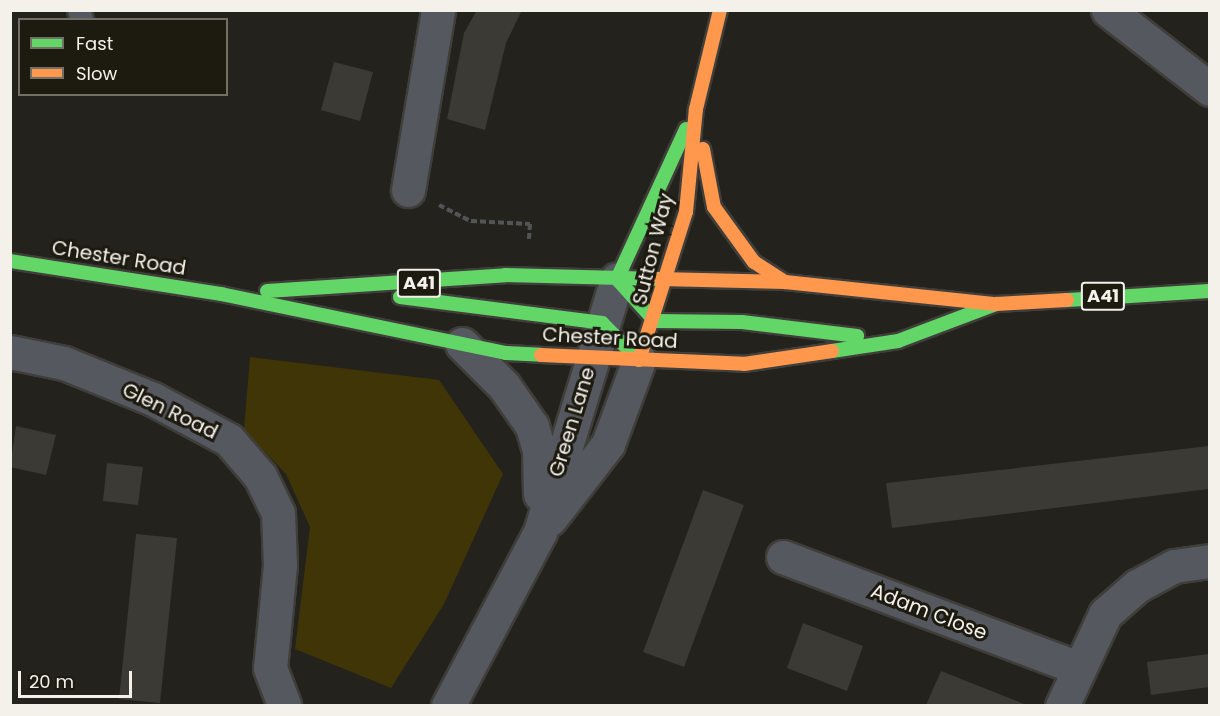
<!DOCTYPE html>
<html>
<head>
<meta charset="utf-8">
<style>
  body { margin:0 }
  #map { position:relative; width:1220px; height:716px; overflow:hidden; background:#23221c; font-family:Poppins,sans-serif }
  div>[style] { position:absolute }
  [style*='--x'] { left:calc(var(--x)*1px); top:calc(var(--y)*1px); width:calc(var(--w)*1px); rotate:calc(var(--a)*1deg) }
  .green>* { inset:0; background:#403507 }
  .building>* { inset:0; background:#3b3a35 }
  .path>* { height:4px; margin-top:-2px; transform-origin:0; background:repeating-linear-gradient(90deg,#535458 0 6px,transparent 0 9px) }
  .roads { filter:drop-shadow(2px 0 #3f3e3a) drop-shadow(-2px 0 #3f3e3a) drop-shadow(0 2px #3f3e3a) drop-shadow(0 -2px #3f3e3a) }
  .lane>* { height:22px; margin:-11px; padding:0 11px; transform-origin:11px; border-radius:11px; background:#56585f }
  .street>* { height:33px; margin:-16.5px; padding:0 16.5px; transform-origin:16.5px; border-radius:16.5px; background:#56585f }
  .fast>* { height:14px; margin:-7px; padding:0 7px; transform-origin:7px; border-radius:7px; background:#63d668 }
  .slow>* { height:14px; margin:-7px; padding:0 7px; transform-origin:7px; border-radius:7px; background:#ff974d }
  span { translate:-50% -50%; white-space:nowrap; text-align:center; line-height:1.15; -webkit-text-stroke:6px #1d1a10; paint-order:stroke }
  .shield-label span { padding:2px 4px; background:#1d1a10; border:2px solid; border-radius:4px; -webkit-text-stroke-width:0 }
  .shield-label { font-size:18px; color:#f3f1ea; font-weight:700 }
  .street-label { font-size:20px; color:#f3f1ea }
  .frame { position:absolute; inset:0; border:12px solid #f3f1ea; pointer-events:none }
  .legend { position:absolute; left:18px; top:18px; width:210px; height:78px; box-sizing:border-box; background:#1d1a10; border:2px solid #737067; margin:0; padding:8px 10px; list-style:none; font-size:18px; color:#f3f1ea }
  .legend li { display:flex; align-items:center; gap:12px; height:30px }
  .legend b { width:30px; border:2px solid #737067 }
  .scale { position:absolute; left:18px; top:671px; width:114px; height:27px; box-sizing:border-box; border:3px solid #f3f1ea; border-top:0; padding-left:8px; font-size:18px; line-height:21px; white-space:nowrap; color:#f3f1ea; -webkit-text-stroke:4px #1d1a10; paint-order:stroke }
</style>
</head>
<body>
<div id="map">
  <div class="green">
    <div style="clip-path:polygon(250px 357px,439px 380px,503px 474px,444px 604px,391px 688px,295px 649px,310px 527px,286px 474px,244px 430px)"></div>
  </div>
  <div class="building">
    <div style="clip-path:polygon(477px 10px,522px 10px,506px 43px,485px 130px,447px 119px,464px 33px)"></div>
    <div style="clip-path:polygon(334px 62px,373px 72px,360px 121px,321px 110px)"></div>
    <div style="clip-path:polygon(16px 426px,56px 435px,46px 475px,10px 467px)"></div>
    <div style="clip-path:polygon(1209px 446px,1209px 489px,892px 528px,886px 483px)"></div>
    <div style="clip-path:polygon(107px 463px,143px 467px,138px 505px,103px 501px)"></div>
    <div style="clip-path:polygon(703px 490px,744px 505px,684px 667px,643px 652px)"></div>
    <div style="clip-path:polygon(136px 534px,177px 538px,160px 703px,119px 699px)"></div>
    <div style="clip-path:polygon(803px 623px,863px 646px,847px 691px,787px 668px)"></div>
    <div style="clip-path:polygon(1209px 654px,1209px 687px,1151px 695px,1147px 662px)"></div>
    <div style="clip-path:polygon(941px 671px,1024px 704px,1024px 705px,926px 705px)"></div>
  </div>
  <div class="path">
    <div style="--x:439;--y:205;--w:36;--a:27"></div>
    <div style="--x:471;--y:221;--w:59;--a:2.9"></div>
    <div style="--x:530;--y:224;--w:15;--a:94"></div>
  </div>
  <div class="roads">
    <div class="lane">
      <div style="--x:79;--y:10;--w:10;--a:73"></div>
    </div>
    <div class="street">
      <div style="--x:1108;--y:10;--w:129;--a:37.8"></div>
      <div style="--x:408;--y:190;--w:182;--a:-80.5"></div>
      <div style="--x:462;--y:344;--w:59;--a:45"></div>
      <div style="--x:504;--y:386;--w:49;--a:55"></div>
      <div style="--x:532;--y:426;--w:25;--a:74"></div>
      <div style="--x:539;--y:450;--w:44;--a:88.7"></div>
      <div style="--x:10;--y:352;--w:55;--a:11.5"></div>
      <div style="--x:64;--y:363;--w:96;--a:22"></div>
      <div style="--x:153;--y:399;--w:86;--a:28.3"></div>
      <div style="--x:229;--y:440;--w:48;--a:49.3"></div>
      <div style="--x:260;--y:476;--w:41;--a:64.1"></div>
      <div style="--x:278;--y:513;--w:52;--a:87.8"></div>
      <div style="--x:280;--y:565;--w:103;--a:95.5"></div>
      <div style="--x:270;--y:668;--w:40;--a:69"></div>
      <div style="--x:550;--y:519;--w:95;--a:-52.3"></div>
      <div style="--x:608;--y:444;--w:90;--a:-69.7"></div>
      <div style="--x:783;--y:557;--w:313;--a:20.6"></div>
      <div style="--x:448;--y:706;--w:197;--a:-62.1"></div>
      <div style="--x:540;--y:532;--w:264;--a:-73.1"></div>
      <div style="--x:1062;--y:706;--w:102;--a:-64.9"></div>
      <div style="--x:1105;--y:614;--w:43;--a:-41.2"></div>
      <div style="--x:1137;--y:586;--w:42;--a:-28.4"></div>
      <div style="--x:1174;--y:566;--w:36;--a:-8"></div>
    </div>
    <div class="fast">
      <div style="--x:10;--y:261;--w:214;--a:8.9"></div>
      <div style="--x:221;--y:294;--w:291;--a:11.7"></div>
      <div style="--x:506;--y:353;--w:35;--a:3"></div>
      <div style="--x:617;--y:279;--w:165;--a:-65.3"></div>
      <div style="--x:617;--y:279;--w:57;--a:47.9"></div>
      <div style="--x:655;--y:321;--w:87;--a:0.7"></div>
      <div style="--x:742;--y:322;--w:116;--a:6.9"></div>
      <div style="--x:267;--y:291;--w:239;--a:-3.8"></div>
      <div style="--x:505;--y:275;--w:155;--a:1.5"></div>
      <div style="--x:400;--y:297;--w:204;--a:7.3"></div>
      <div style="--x:602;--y:323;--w:52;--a:45"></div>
      <div style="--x:1067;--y:300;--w:143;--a:-3.6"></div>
      <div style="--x:832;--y:351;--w:67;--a:-8.6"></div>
      <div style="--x:898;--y:341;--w:105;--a:-20.7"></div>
    </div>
    <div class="slow">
      <div style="--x:703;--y:149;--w:59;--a:79.3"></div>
      <div style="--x:714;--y:207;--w:68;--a:54"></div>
      <div style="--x:754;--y:262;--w:37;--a:33"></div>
      <div style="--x:660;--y:279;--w:125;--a:1.4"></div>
      <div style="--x:785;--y:282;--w:212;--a:6"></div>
      <div style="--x:996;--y:304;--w:71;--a:-3.2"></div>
      <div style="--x:541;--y:355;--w:203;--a:2.5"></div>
      <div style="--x:744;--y:364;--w:89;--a:-8.4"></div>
      <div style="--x:639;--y:360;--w:155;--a:-72.4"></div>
      <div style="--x:686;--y:212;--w:103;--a:-84.5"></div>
      <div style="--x:696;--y:109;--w:102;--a:-76.4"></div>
    </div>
  </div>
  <div class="shield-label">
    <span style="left:419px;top:283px">A41</span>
    <span style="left:1103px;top:296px">A41</span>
  </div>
  <div class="street-label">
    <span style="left:653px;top:249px;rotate:-76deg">Sutton Way</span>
    <span style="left:119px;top:258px;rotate:9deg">Chester Road</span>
    <span style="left:610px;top:338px;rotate:3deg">Chester Road</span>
    <span style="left:170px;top:411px;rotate:26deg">Glen Road</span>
    <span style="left:572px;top:422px;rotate:-73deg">Green Lane</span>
    <span style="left:929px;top:612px;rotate:21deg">Adam Close</span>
  </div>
  <div class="frame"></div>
  <ul class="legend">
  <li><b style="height:8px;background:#63d668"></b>Fast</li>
  <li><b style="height:8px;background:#ff974d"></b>Slow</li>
  </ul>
  <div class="scale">20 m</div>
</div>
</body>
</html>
